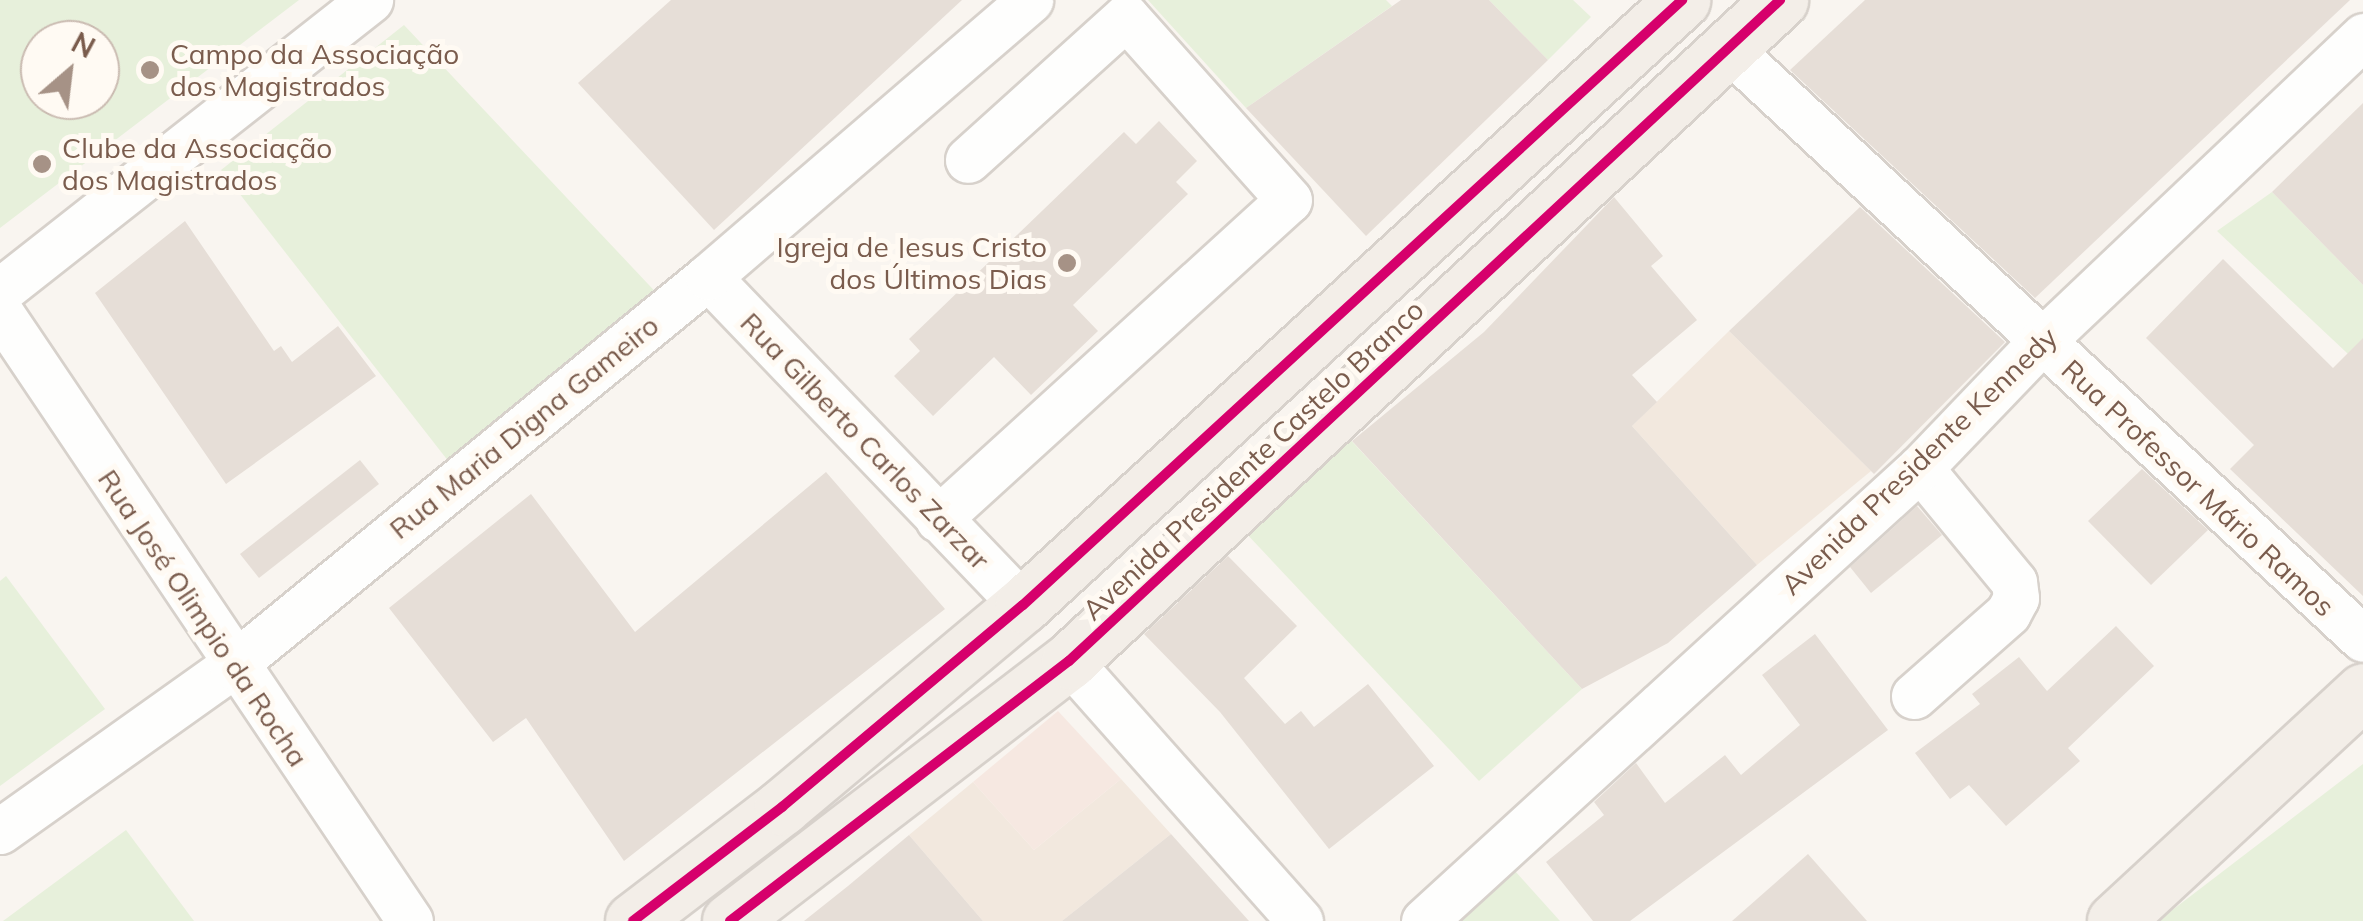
<!DOCTYPE html>
<html>
<head>
<meta charset="utf-8">
<style>
  body { margin:0 }
  #map { position:relative; width:2363px; height:921px; overflow:hidden; background:#f9f5f0; font-family:Mulish,sans-serif }
  div>[style] { position:absolute }
  [style*='--x'] { left:calc(var(--x)*1px); top:calc(var(--y)*1px); width:calc(var(--w)*1px); rotate:calc(var(--a)*1deg) }
  .residential>* { inset:0; background:#f2e8de }
  .commercial>* { inset:0; background:#f6e8e1 }
  .green>* { inset:0; background:#e7f0db }
  .building>* { inset:0; background:#e6ded7 }
  .roads { filter:drop-shadow(2px 0 #d7d1cb) drop-shadow(-2px 0 #d7d1cb) drop-shadow(0 2px #d7d1cb) drop-shadow(0 -2px #d7d1cb) }
  .minor>* { height:45px; margin:-22.5px; padding:0 22.5px; transform-origin:22.5px; border-radius:22.5px; background:#fefefd }
  .major>* { height:55px; margin:-27.5px; padding:0 27.5px; transform-origin:27.5px; border-radius:27.5px; background:#f3eee8 }
  .cycleway>* { height:10px; margin:-5px; padding:0 5px; transform-origin:5px; border-radius:5px; background:#d6006c }
  .dots>* { width:28px; height:28px; translate:-50% -50%; box-sizing:border-box; border:5px solid #fffaf3; border-radius:50% }
  span { translate:-50% -50%; white-space:nowrap; text-align:center; line-height:1.15; -webkit-text-stroke:10px #fffaf3; paint-order:stroke }
  .poi-label { font-size:28px; color:#7a5c4d }
  .left { translate:0 -50%; text-align:left }
  .right { translate:-100% -50%; text-align:right }
  .street-label { font-size:28px; color:#7a5c4d }
  .north { position:absolute; left:20px; top:20px; width:100px; height:100px; box-sizing:border-box; background:#fffaf3; border:2px solid #cabbb1; border-radius:50%; rotate:28deg; font-size:28px; font-weight:700; line-height:40px; text-align:center; color:#7a5c4d }
  .north::after { content:''; display:block; margin:auto; width:35px; height:45px; background:#a69286; clip-path:polygon(50% 0,100% 100%,50% 72%,0 100%) }
</style>
</head>
<body>
<div id="map">
  <div class="residential">
    <div style="clip-path:polygon(1729px 331px,1871px 471px,1757px 565px,1632px 426px)"></div>
    <div style="clip-path:polygon(1121px 779px,1171px 834px,1062px 921px,983px 921px,909px 835px,973px 782px,1034px 850px)"></div>
  </div>
  <div class="commercial">
    <div style="clip-path:polygon(1058px 711px,1121px 779px,1034px 850px,973px 782px)"></div>
  </div>
  <div class="green">
    <div style="clip-path:polygon(evenodd,0 0,299px 0,0 228px,0 0,40px 40px,100px 40px,100px 100px,40px 100px,40px 40px)"></div>
    <div style="clip-path:polygon(1148px 0,1386px 0,1392px 6px,1246px 108px)"></div>
    <div style="clip-path:polygon(1489px 0,1573px 0,1591px 17px,1548px 60px)"></div>
    <div style="clip-path:polygon(404px 25px,665px 302px,449px 462px,221px 170px)"></div>
    <div style="clip-path:polygon(2272px 192px,2363px 285px,2363px 368px,2217px 231px)"></div>
    <div style="clip-path:polygon(1346px 435px,1582px 689px,1479px 781px,1243px 530px)"></div>
    <div style="clip-path:polygon(6px 576px,105px 709px,0 786px,0 581px)"></div>
    <div style="clip-path:polygon(2363px 764px,2363px 921px,2158px 921px)"></div>
    <div style="clip-path:polygon(126px 830px,194px 921px,3px 921px)"></div>
    <div style="clip-path:polygon(1507px 862px,1560px 921px,1437px 921px)"></div>
  </div>
  <div class="building">
    <div style="clip-path:polygon(671px 0,962px 0,714px 230px,578px 83px)"></div>
    <div style="clip-path:polygon(1401px 0,1489px 0,1548px 60px,1366px 236px,1246px 108px)"></div>
    <div style="clip-path:polygon(1865px 0,2350px 0,2035px 298px,1790px 70px)"></div>
    <div style="clip-path:polygon(2363px 103px,2363px 285px,2272px 192px)"></div>
    <div style="clip-path:polygon(1159px 121px,1197px 161px,1176px 182px,1188px 194px,1073px 305px,1098px 331px,1031px 395px,994px 357px,933px 416px,894px 376px,920px 351px,909px 339px,1124px 132px,1136px 144px)"></div>
    <div style="clip-path:polygon(1614px 197px,1663px 256px,1651px 266px,1697px 320px,1632px 375px,1657px 402px,1632px 426px,1757px 565px,1668px 643px,1582px 689px,1352px 441px,1484px 332px)"></div>
    <div style="clip-path:polygon(1860px 207px,2005px 342px,1874px 474px,1729px 331px)"></div>
    <div style="clip-path:polygon(185px 221px,274px 351px,281px 346px,292px 362px,338px 326px,376px 376px,226px 484px,95px 293px)"></div>
    <div style="clip-path:polygon(2223px 259px,2333px 368px,2363px 338px,2363px 596px,2230px 469px,2254px 445px,2146px 338px)"></div>
    <div style="clip-path:polygon(360px 460px,379px 484px,259px 578px,240px 554px)"></div>
    <div style="clip-path:polygon(2142px 469px,2208px 530px,2151px 585px,2088px 521px)"></div>
    <div style="clip-path:polygon(826px 472px,945px 609px,624px 861px,526px 718px,493px 742px,389px 608px,531px 494px,635px 632px)"></div>
    <div style="clip-path:polygon(1917px 506px,1942px 535px,1871px 593px,1850px 567px)"></div>
    <div style="clip-path:polygon(1228px 556px,1297px 626px,1244px 678px,1285px 724px,1301px 711px,1314px 727px,1368px 684px,1434px 766px,1329px 849px,1220px 712px,1144px 634px)"></div>
    <div style="clip-path:polygon(2116px 626px,2154px 666px,2068px 748px,2080px 761px,2006px 826px,1969px 785px,1950px 799px,1915px 753px,1980px 704px,1972px 694px,2019px 657px,2047px 691px)"></div>
    <div style="clip-path:polygon(1815px 634px,1888px 730px,1630px 921px,1593px 921px,1546px 862px,1604px 815px,1594px 802px,1636px 763px,1665px 803px,1725px 755px,1741px 775px,1800px 725px,1762px 675px)"></div>
    <div style="clip-path:polygon(1171px 834px,1249px 921px,1062px 921px)"></div>
    <div style="clip-path:polygon(909px 835px,983px 921px,804px 921px,848px 886px)"></div>
    <div style="clip-path:polygon(1808px 854px,1867px 921px,1732px 921px)"></div>
  </div>
  <div class="roads">
    <div class="minor">
      <div style="--x:1728;--y:48;--w:867;--a:42.94"></div>
      <div style="--x:708;--y:277;--w:455;--a:46.2"></div>
      <div style="--x:0;--y:291;--w:471;--a:-38.2"></div>
      <div style="--x:0;--y:312;--w:734;--a:56.05"></div>
      <div style="--x:938;--y:519;--w:474;--a:-42.3"></div>
      <div style="--x:1289;--y:200;--w:245;--a:-131.7"></div>
      <div style="--x:1126;--y:17;--w:213;--a:137.9"></div>
      <div style="--x:1069;--y:661;--w:348;--a:48.4"></div>
      <div style="--x:1914;--y:696;--w:125;--a:-41.4"></div>
      <div style="--x:2008;--y:613;--w:17;--a:-62"></div>
      <div style="--x:2016;--y:598;--w:16;--a:-97"></div>
      <div style="--x:2014;--y:582;--w:148;--a:-129.5"></div>
      <div style="--x:0;--y:831;--w:285;--a:-35.4"></div>
      <div style="--x:232;--y:666;--w:615;--a:-39.26"></div>
      <div style="--x:708;--y:277;--w:425;--a:-40.7"></div>
      <div style="--x:1424;--y:921;--w:672;--a:-42.41"></div>
      <div style="--x:1920;--y:468;--w:173;--a:-46.2"></div>
      <div style="--x:2040;--y:343;--w:446;--a:-43.5"></div>
    </div>
    <div class="major">
      <div style="--x:633;--y:921;--w:188;--a:-37.4"></div>
      <div style="--x:782;--y:807;--w:314;--a:-40"></div>
      <div style="--x:1023;--y:605;--w:895;--a:-42.55"></div>
      <div style="--x:730;--y:921;--w:427;--a:-37.5"></div>
      <div style="--x:1069;--y:661;--w:971;--a:-42.91"></div>
      <div style="--x:2115;--y:921;--w:338;--a:-42.8"></div>
    </div>
  </div>
  <div class="cycleway">
    <div style="--x:633;--y:921;--w:188;--a:-37.4"></div>
    <div style="--x:782;--y:807;--w:314;--a:-40"></div>
    <div style="--x:1023;--y:605;--w:895;--a:-42.55"></div>
    <div style="--x:730;--y:921;--w:427;--a:-37.5"></div>
    <div style="--x:1069;--y:661;--w:971;--a:-42.91"></div>
  </div>
  <div class="dots">
    <div style="left:150px;top:70px;background:#a69286"></div>
    <div style="left:42px;top:164px;background:#a69286"></div>
    <div style="left:1067px;top:263px;background:#a69286"></div>
  </div>
  <div class="poi-label">
    <span class="left" style="left:170px;top:70px">Campo da Associação<br>dos Magistrados</span>
    <span class="left" style="left:62px;top:164px">Clube da Associação<br>dos Magistrados</span>
    <span class="right" style="left:1047px;top:263px">Igreja de Jesus Cristo<br>dos Últimos Dias</span>
  </div>
  <div class="street-label">
    <span style="left:524px;top:427px;rotate:-39deg">Rua Maria Digna Gameiro</span>
    <span style="left:865px;top:441px;rotate:46deg">Rua Gilberto Carlos Zarzar</span>
    <span style="left:1253px;top:460px;rotate:-43deg">Avenida Presidente Castelo Branco</span>
    <span style="left:1919px;top:461px;rotate:-44deg">Avenida Presidente Kennedy</span>
    <span style="left:2198px;top:488px;rotate:43deg">Rua Professor Mário Ramos</span>
    <span style="left:203px;top:618px;rotate:56deg">Rua José Olimpio da Rocha</span>
  </div>
  <div class="north">N</div>
</div>
</body>
</html>
